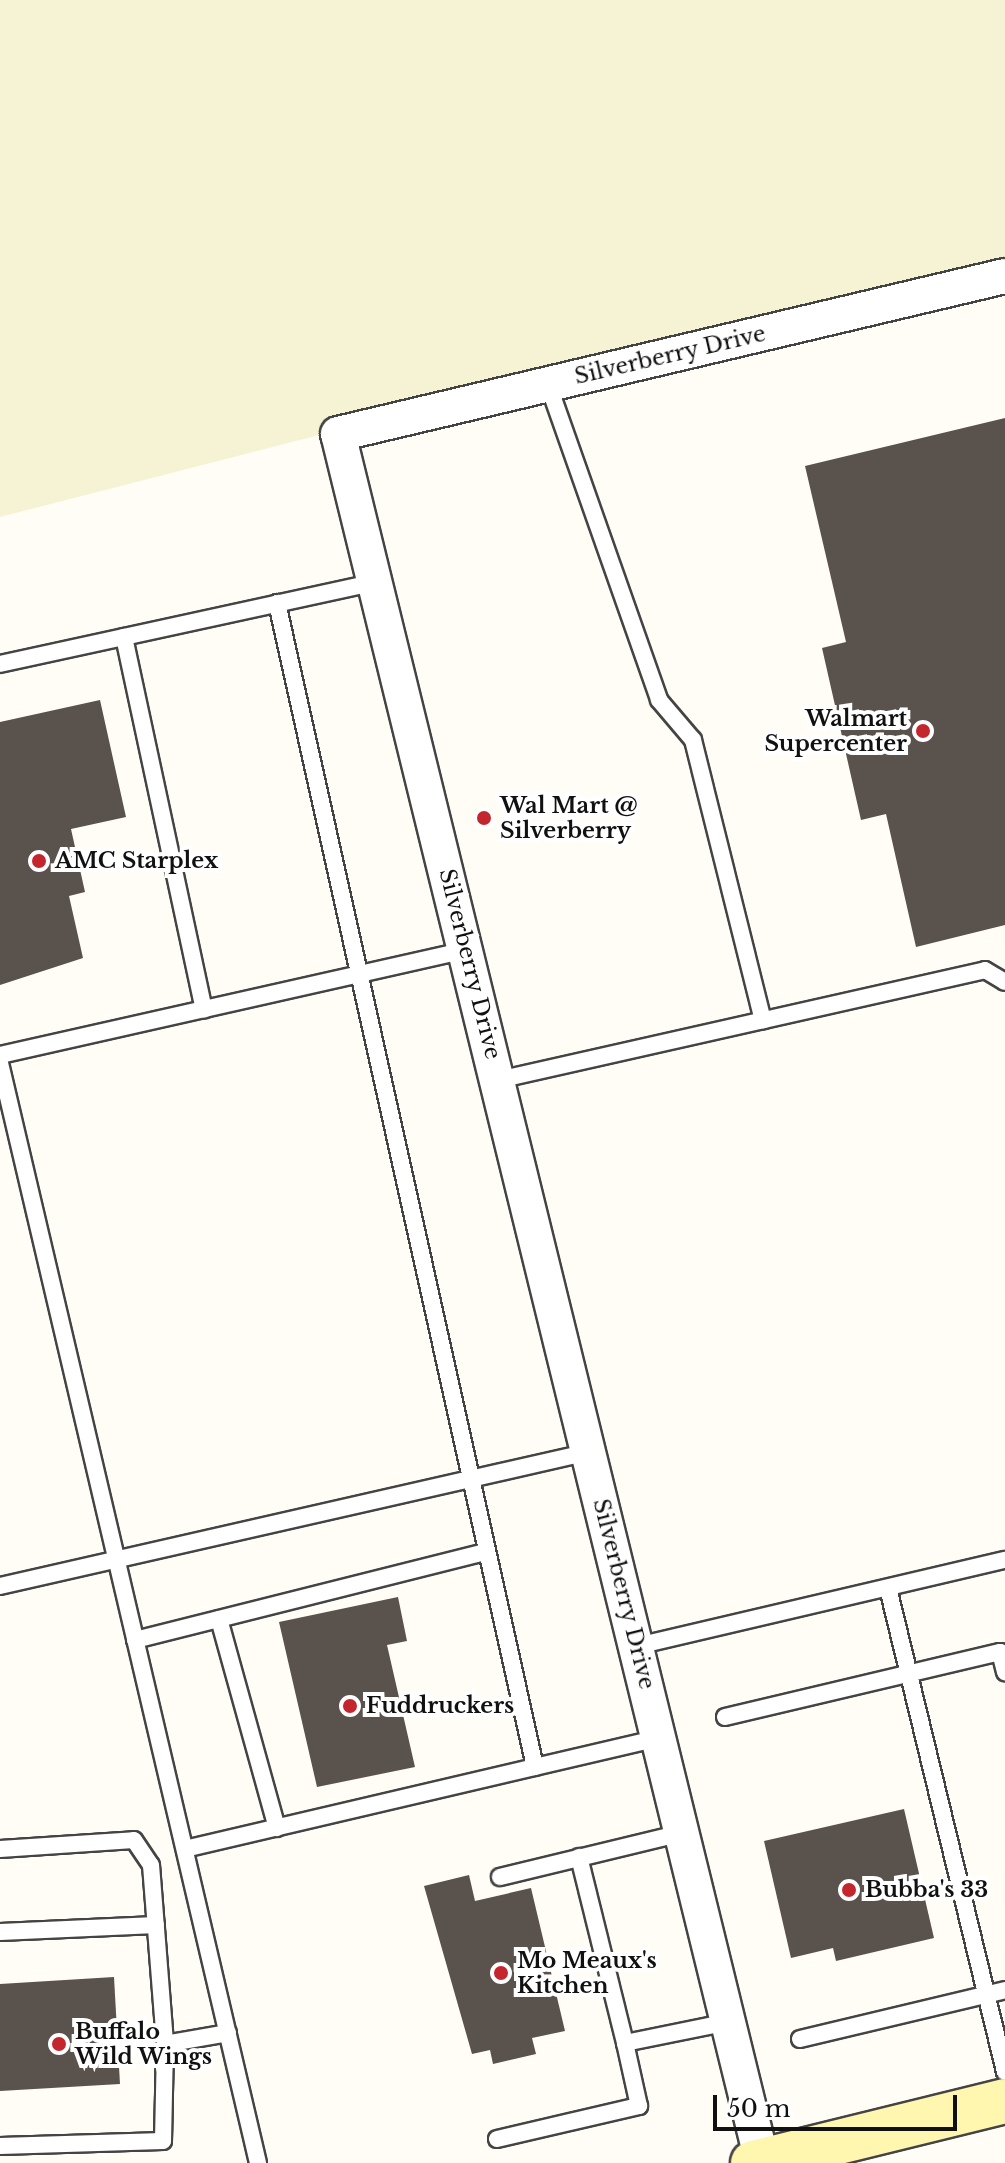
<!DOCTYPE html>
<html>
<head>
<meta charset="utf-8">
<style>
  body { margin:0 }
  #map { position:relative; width:1005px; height:2163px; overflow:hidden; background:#fffdf5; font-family:"Libre Baskerville",serif }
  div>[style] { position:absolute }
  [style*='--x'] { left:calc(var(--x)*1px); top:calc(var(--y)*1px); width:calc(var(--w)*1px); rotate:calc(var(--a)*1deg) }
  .farmland>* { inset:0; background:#f6f3d4 }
  .building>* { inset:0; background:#5a524d }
  .roads { filter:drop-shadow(2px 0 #444) drop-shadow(-2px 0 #444) drop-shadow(0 2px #444) drop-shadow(0 -2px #444) }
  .service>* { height:16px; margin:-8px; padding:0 8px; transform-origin:8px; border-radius:8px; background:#fff }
  .minor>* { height:34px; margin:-17px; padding:0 17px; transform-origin:17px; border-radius:17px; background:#fff }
  .secondary>* { height:44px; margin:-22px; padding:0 22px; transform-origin:22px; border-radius:22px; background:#fff6b0 }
  .dots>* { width:22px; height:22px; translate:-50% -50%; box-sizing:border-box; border:4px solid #fff; border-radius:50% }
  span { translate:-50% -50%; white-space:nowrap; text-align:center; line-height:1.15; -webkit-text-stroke:8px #fff; paint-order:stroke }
  .street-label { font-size:22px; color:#111 }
  .poi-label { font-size:22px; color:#111; font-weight:700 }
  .right { translate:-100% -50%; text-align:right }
  .left { translate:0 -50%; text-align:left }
  .scale { position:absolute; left:713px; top:2095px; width:244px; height:36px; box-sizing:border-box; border:4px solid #111; border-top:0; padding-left:10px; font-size:24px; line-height:28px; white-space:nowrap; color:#111; -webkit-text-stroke:6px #fff; paint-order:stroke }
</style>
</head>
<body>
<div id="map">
  <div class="farmland">
    <div style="clip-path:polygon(0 0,1005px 0,1005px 259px,0 517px)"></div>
  </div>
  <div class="building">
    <div style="clip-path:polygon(1005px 418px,1005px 925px,916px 947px,886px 814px,861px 820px,822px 648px,846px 642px,805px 466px)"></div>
    <div style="clip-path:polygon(100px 700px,126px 817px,71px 829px,85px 892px,69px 896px,83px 958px,0 985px,0 722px)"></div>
    <div style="clip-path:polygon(398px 1597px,407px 1641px,387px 1645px,415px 1767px,317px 1787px,279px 1622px)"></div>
    <div style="clip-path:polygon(904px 1809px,934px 1938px,836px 1961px,833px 1948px,791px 1958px,764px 1841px)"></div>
    <div style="clip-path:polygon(469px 1875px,475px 1901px,531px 1888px,565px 2031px,532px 2038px,536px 2054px,493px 2064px,490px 2050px,472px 2054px,424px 1886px)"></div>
    <div style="clip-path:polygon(114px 1977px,120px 2084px,0 2091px,0 1984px)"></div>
  </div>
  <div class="roads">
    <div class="service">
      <div style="--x:548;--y:384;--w:335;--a:70.6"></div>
      <div style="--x:659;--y:700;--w:52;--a:49.6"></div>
      <div style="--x:693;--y:740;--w:289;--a:76"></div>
      <div style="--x:277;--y:603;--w:1192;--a:77.5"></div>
      <div style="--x:535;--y:1767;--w:127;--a:-13.2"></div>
      <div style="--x:124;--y:637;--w:381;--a:77.9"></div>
      <div style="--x:0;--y:664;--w:386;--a:-12.3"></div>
      <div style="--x:0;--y:1055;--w:479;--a:-12.7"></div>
      <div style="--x:0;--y:1063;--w:1130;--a:76.8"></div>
      <div style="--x:498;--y:1080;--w:499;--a:-12.7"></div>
      <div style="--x:985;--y:970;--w:23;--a:31"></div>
      <div style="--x:0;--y:1586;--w:604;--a:-12.82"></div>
      <div style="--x:888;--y:1588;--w:498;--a:76.4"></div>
      <div style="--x:219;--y:1619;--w:217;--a:74.5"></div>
      <div style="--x:135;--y:1640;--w:361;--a:-14.1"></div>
      <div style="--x:637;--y:1646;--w:378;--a:-13.2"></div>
      <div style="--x:725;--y:1717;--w:283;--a:-13.3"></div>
      <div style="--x:1000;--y:1652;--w:21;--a:76"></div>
      <div style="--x:0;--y:1849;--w:134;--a:-3.8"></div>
      <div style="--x:134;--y:1840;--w:30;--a:56"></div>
      <div style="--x:151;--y:1865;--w:180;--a:85.5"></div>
      <div style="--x:165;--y:2044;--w:64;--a:-9.9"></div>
      <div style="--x:185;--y:1849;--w:359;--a:-13.2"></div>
      <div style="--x:579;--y:1857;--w:192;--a:76.1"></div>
      <div style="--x:625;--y:2043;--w:105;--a:-11.5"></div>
      <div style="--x:500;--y:1877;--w:187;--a:-13.6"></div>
      <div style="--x:0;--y:1932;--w:156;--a:-2.6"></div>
      <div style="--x:800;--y:2039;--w:211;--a:-13.4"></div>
      <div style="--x:497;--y:2139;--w:146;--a:-13.1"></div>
      <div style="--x:639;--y:2106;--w:65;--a:-102.5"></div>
      <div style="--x:0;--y:2146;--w:163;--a:-1.8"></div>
      <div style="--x:163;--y:2141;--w:97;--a:-88.8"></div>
    </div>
    <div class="minor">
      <div style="--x:762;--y:2161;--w:1778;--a:-103.79"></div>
      <div style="--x:338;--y:434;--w:685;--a:-13.33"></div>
    </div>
    <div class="secondary">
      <div style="--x:753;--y:2163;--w:260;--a:-13.8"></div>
    </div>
  </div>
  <div class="dots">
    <div style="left:923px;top:731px;background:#c4262e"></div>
    <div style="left:484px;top:818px;background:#c4262e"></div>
    <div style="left:39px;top:861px;background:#c4262e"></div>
    <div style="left:350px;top:1706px;background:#c4262e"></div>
    <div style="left:849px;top:1890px;background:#c4262e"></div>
    <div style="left:501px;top:1973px;background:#c4262e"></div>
    <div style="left:59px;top:2044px;background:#c4262e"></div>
  </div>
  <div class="street-label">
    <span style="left:670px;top:355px;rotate:-13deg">Silverberry Drive</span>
    <span style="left:470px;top:964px;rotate:76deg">Silverberry Drive</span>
    <span style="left:624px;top:1594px;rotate:76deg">Silverberry Drive</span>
  </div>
  <div class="poi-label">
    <span class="right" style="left:907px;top:731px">Walmart<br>Supercenter</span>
    <span class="left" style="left:500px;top:818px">Wal Mart @<br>Silverberry</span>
    <span class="left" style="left:55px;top:861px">AMC Starplex</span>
    <span class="left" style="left:366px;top:1706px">Fuddruckers</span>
    <span class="left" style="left:865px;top:1890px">Bubba's 33</span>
    <span class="left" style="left:517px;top:1973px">Mo Meaux's<br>Kitchen</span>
    <span class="left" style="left:75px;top:2044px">Buffalo<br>Wild Wings</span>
  </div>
  <div class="scale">50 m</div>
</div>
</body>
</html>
